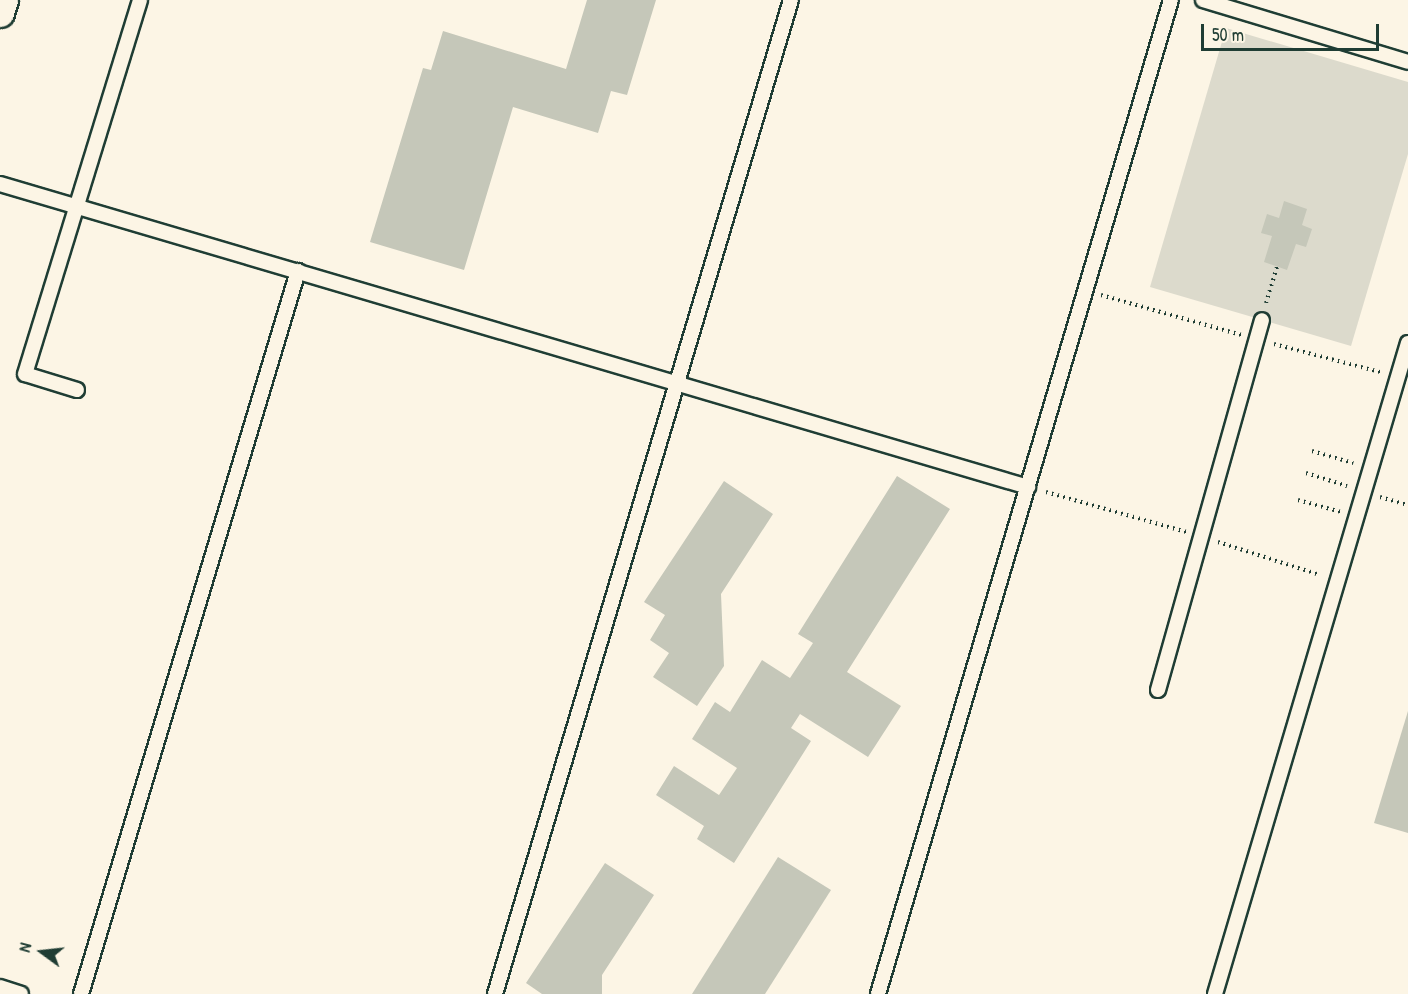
<!DOCTYPE html>
<html>
<head>
<meta charset="utf-8">
<style>
  body { margin:0 }
  #map { position:relative; width:1408px; height:994px; overflow:hidden; background:#fcf5e5; font-family:"Patrick Hand",sans-serif }
  div>[style] { position:absolute }
  [style*='--x'] { left:calc(var(--x)*1px); top:calc(var(--y)*1px); width:calc(var(--w)*1px); rotate:calc(var(--a)*1deg) }
  .green>* { inset:0; background:#dcdacc }
  .building>* { inset:0; background:#c5c7b9 }
  .path>* { height:4px; margin-top:-2px; transform-origin:0; background:repeating-linear-gradient(90deg,#1f3d34 0 1.5px,transparent 0 6px) }
  .roads { filter:drop-shadow(2px 0 #1f3d34) drop-shadow(-2px 0 #1f3d34) drop-shadow(0 2px #1f3d34) drop-shadow(0 -2px #1f3d34) }
  .lane>* { height:14px; margin:-7px; padding:0 7px; transform-origin:7px; border-radius:7px; background:#fcf5e5 }
  .street>* { height:28px; margin:-14px; padding:0 14px; transform-origin:14px; border-radius:14px; background:#fcf5e5 }
  span { translate:-50% -50%; white-space:nowrap; text-align:center; line-height:1.15; -webkit-text-stroke:6px #fcf5e5; paint-order:stroke }
  .north { position:absolute; left:12px; top:922px; width:60px; height:60px; -webkit-text-stroke:4px #fcf5e5; paint-order:stroke; rotate:285deg; font-size:16px; font-weight:700; line-height:24px; text-align:center; color:#1f3d34 }
  .north::after { content:''; display:block; margin:auto; width:21px; height:27px; background:#1f3d34; clip-path:polygon(50% 0,100% 100%,50% 72%,0 100%) }
  .scale { position:absolute; left:1201px; top:24px; width:178px; height:27px; box-sizing:border-box; border:3px solid #1f3d34; border-top:0; padding-left:8px; font-size:18px; line-height:21px; white-space:nowrap; color:#1f3d34; -webkit-text-stroke:4px #fcf5e5; paint-order:stroke }
</style>
</head>
<body>
<div id="map">
  <div class="green">
    <div style="clip-path:polygon(1226px 28px,1408px 82px,1408px 154px,1351px 346px,1150px 287px)"></div>
  </div>
  <div class="building">
    <div style="clip-path:polygon(587px 0,656px 0,627px 95px,611px 91px,598px 133px,513px 107px,464px 270px,370px 242px,423px 68px,431px 70px,443px 31px,566px 69px)"></div>
    <div style="clip-path:polygon(1284px 201px,1307px 209px,1302px 225px,1312px 229px,1306px 247px,1296px 244px,1287px 270px,1264px 262px,1272px 236px,1261px 233px,1267px 214px,1279px 218px)"></div>
    <div style="clip-path:polygon(897px 476px,950px 509px,847px 672px,901px 706px,868px 757px,800px 714px,791px 728px,811px 741px,734px 863px,697px 839px,704px 826px,656px 795px,674px 766px,719px 795px,737px 768px,692px 739px,715px 702px,730px 712px,762px 660px,790px 678px,813px 643px,798px 634px)"></div>
    <div style="clip-path:polygon(724px 481px,773px 514px,721px 594px,724px 666px,697px 706px,653px 677px,669px 653px,650px 640px,665px 615px,644px 602px)"></div>
    <div style="clip-path:polygon(1408px 711px,1408px 833px,1374px 823px)"></div>
    <div style="clip-path:polygon(778px 857px,831px 890px,765px 994px,692px 994px)"></div>
    <div style="clip-path:polygon(605px 863px,654px 895px,602px 975px,602px 994px,542px 994px,526px 983px)"></div>
  </div>
  <div class="path">
    <div style="--x:1101;--y:295;--w:146;--a:15.9"></div>
    <div style="--x:1266;--y:303;--w:38;--a:-73"></div>
    <div style="--x:1274;--y:344;--w:110;--a:14.8"></div>
    <div style="--x:1312;--y:451;--w:43;--a:16.3"></div>
    <div style="--x:1306;--y:473;--w:43;--a:17.6"></div>
    <div style="--x:1046;--y:492;--w:146;--a:15.9"></div>
    <div style="--x:1380;--y:497;--w:29;--a:16"></div>
    <div style="--x:1298;--y:500;--w:45;--a:15.6"></div>
    <div style="--x:1218;--y:542;--w:107;--a:17.9"></div>
  </div>
  <div class="roads">
    <div class="lane">
      <div style="--x:1203;--y:0;--w:214;--a:16.8"></div>
      <div style="--x:0;--y:184;--w:1072;--a:16.42"></div>
      <div style="--x:77;--y:390;--w:54;--a:-162.9"></div>
      <div style="--x:25;--y:374;--w:391;--a:-72.9"></div>
      <div style="--x:1158;--y:690;--w:384;--a:-74.3"></div>
      <div style="--x:0;--y:987;--w:22;--a:18"></div>
      <div style="--x:81;--y:994;--w:755;--a:-73.29"></div>
      <div style="--x:495;--y:994;--w:1037;--a:-73.42"></div>
      <div style="--x:878;--y:994;--w:1036;--a:-73.58"></div>
      <div style="--x:1215;--y:994;--w:679;--a:-73.49"></div>
    </div>
    <div class="street">
      <div style="--x:0;--y:13;--w:14;--a:-73"></div>
    </div>
  </div>
  <div class="north">N</div>
  <div class="scale">50 m</div>
</div>
</body>
</html>
